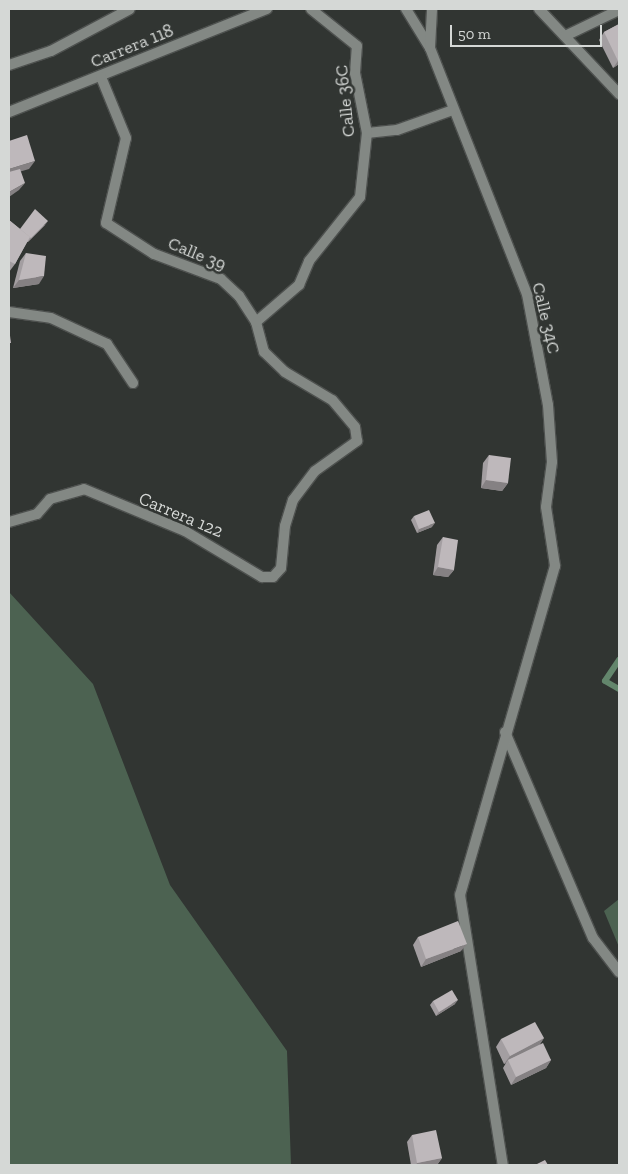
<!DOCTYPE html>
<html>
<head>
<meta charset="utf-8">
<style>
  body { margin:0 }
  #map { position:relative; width:628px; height:1174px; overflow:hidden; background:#313532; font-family:"Zilla Slab",serif }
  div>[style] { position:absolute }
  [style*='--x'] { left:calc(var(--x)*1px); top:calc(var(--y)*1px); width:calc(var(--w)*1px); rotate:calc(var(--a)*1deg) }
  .green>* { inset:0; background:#4c6251 }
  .stream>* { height:6px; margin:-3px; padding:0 3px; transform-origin:3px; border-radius:3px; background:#63866c }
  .roads { filter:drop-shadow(1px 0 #4e514f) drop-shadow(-1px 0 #4e514f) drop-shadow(0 1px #4e514f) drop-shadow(0 -1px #4e514f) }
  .service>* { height:10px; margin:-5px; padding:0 5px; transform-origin:5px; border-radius:5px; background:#838884 }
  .minor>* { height:10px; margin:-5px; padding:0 5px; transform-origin:5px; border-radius:5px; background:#838884 }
  .wall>* { inset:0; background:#a39ea1 }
  .shaded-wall>* { inset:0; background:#858183 }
  .building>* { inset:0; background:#beb8bb }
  span { translate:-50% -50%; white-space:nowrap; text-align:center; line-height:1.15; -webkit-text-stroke:5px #313532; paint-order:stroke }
  .street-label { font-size:18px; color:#d5d8d6 }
  .frame { position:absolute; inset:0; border:10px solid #d5d8d6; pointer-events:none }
  .scale { position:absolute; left:450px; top:25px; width:152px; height:22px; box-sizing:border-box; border:2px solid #d5d8d6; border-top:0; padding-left:6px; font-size:15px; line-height:18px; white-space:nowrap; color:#d5d8d6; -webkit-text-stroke:4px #313532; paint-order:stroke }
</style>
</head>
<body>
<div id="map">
  <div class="green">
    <div style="clip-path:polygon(9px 592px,93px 684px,170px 885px,287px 1051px,291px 1165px,9px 1165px)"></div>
    <div style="clip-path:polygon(619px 899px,619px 947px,604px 911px)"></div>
  </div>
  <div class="stream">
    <div style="--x:619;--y:660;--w:25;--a:124"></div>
    <div style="--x:605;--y:681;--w:16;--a:30"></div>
  </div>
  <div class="roads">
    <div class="service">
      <div style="--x:505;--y:732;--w:224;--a:66.9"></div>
      <div style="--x:593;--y:938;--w:43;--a:52.6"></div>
    </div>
    <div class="minor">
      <div style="--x:406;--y:9;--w:46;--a:58.4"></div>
      <div style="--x:430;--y:48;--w:264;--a:68.5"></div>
      <div style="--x:527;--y:294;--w:113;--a:79.3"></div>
      <div style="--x:548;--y:405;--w:57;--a:86"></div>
      <div style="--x:552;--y:462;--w:45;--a:97.6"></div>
      <div style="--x:546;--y:507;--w:60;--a:81.3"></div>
      <div style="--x:555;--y:566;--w:342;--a:106.1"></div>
      <div style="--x:460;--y:895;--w:273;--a:81"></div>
      <div style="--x:539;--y:9;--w:117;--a:46.7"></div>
      <div style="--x:565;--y:36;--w:60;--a:-25.7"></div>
      <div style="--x:430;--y:48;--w:39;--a:-87"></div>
      <div style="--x:9;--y:65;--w:44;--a:-18.4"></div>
      <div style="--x:51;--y:51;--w:89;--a:-28"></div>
      <div style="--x:9;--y:112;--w:278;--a:-21.8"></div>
      <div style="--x:367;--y:133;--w:30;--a:-6"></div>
      <div style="--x:397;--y:130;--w:59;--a:-19.7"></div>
      <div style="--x:9;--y:312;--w:42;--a:8.1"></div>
      <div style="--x:51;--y:318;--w:62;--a:24.9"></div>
      <div style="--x:107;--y:344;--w:47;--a:56.3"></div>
      <div style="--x:256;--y:322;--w:57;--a:-40.7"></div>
      <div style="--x:299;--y:285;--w:26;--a:-67"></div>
      <div style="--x:309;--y:261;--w:82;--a:-51.4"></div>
      <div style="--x:360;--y:197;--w:64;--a:-83.8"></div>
      <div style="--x:367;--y:133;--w:61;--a:-101.3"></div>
      <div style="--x:355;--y:73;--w:27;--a:-86"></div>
      <div style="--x:357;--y:46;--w:59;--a:-141.2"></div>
      <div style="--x:9;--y:522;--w:29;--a:-16"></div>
      <div style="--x:37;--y:514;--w:20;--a:-49"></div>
      <div style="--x:50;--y:499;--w:35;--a:-16"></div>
      <div style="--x:84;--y:489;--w:109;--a:22.6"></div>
      <div style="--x:185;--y:531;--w:90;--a:30.9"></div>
      <div style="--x:262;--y:577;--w:11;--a:0"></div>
      <div style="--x:273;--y:577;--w:12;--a:-48"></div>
      <div style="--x:281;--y:568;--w:42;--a:-84.6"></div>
      <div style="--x:285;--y:526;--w:27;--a:-73"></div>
      <div style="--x:293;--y:500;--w:36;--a:-53"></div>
      <div style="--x:315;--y:471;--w:52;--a:-35.5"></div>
      <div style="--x:357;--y:441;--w:14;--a:-98"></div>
      <div style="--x:355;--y:427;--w:35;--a:-130"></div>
      <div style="--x:332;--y:400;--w:55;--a:-149.2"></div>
      <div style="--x:285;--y:372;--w:29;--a:-136"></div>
      <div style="--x:264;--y:352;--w:31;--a:-105"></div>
      <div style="--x:256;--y:322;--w:31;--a:-123"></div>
      <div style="--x:239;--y:296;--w:25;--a:-137"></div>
      <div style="--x:221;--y:279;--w:72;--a:-159.5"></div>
      <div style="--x:154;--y:254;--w:57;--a:-147.1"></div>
      <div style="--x:106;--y:223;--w:87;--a:-76.8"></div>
      <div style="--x:126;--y:138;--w:66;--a:-112.3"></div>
    </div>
  </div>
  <div class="wall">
    <div style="clip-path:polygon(619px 24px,619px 64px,613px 68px,599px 40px,604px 32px)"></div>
    <div style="clip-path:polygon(9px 220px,20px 229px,45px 225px,28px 242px,27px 242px,15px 264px,9px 272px)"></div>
    <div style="clip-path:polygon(26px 253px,39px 284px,13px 288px,20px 261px)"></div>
    <div style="clip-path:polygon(489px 455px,508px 483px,502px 491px,481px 488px,483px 463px)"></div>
    <div style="clip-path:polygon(414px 516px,432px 527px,417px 533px,411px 520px)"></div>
    <div style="clip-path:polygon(443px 537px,454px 570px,448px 577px,433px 575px,437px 545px)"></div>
    <div style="clip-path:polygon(418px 937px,461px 951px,421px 967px,413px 945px)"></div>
    <div style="clip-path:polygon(433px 1001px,455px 1004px,436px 1016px,430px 1005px)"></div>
    <div style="clip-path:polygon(544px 1038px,539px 1045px,551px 1060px,546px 1068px,511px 1085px,503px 1068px,506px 1063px,504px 1064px,496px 1047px,501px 1039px)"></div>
    <div style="clip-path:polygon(412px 1135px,442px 1158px,437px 1165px,411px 1165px,407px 1142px)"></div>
  </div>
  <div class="shaded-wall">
    <div style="clip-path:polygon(619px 60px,619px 64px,613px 68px,618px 61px)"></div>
    <div style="clip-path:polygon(35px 161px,29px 169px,9px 175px,9px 169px)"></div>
    <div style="clip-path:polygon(25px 183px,19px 190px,9px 197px,9px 192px)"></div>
    <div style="clip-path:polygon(48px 221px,45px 225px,28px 242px,31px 238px)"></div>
    <div style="clip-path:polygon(44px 276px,39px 284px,13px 288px,19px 280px)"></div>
    <div style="clip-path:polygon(486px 480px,508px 483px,502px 491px,481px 488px)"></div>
    <div style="clip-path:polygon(435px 523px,432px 527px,417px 533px,419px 529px)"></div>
    <div style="clip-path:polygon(438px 567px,454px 570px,448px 577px,433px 575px)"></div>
    <div style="clip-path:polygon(467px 944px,461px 951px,421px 967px,426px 959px)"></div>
    <div style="clip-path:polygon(458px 1000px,455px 1004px,436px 1016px,439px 1012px)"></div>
    <div style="clip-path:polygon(544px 1038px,539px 1046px,508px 1060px,506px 1063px,504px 1064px,510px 1056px)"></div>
    <div style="clip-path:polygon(551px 1060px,546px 1068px,511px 1085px,516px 1077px)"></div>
    <div style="clip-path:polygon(442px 1158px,437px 1165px,416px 1165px,417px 1163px)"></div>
  </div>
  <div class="building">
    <div style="clip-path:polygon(619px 24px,619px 60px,618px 61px,604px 32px)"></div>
    <div style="clip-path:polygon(27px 135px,35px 161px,9px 169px,9px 141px)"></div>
    <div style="clip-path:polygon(20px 169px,25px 183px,9px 192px,9px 172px)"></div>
    <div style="clip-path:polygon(35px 209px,48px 221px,31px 238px,20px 229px)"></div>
    <div style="clip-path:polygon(9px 220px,30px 237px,15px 264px,9px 261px)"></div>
    <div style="clip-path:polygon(26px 253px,46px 256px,44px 276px,19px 280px)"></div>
    <div style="clip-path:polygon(9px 328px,11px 343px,9px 343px)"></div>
    <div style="clip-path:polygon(489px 455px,511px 458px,508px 483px,486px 480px)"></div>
    <div style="clip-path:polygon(429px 510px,435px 523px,419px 529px,414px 516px)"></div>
    <div style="clip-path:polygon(443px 537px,458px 540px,454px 570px,438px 567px)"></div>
    <div style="clip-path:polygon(458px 921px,467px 944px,426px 959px,418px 937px)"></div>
    <div style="clip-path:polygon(452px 990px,458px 1000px,439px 1012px,433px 1001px)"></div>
    <div style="clip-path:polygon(535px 1022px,544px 1038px,510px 1056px,501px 1039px)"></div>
    <div style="clip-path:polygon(543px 1043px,551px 1060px,516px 1077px,508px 1060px)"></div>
    <div style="clip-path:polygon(436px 1130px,442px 1158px,417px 1163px,412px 1135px)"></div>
    <div style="clip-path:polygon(545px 1160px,548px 1165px,535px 1165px)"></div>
  </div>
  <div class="street-label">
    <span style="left:132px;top:46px;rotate:-22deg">Carrera 118</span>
    <span style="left:345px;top:101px;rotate:-96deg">Calle 36C</span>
    <span style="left:197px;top:254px;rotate:23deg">Calle 39</span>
    <span style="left:546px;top:318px;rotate:77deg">Calle 34C</span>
    <span style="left:181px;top:515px;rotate:23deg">Carrera 122</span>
  </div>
  <div class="frame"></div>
  <div class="scale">50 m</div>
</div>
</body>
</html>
